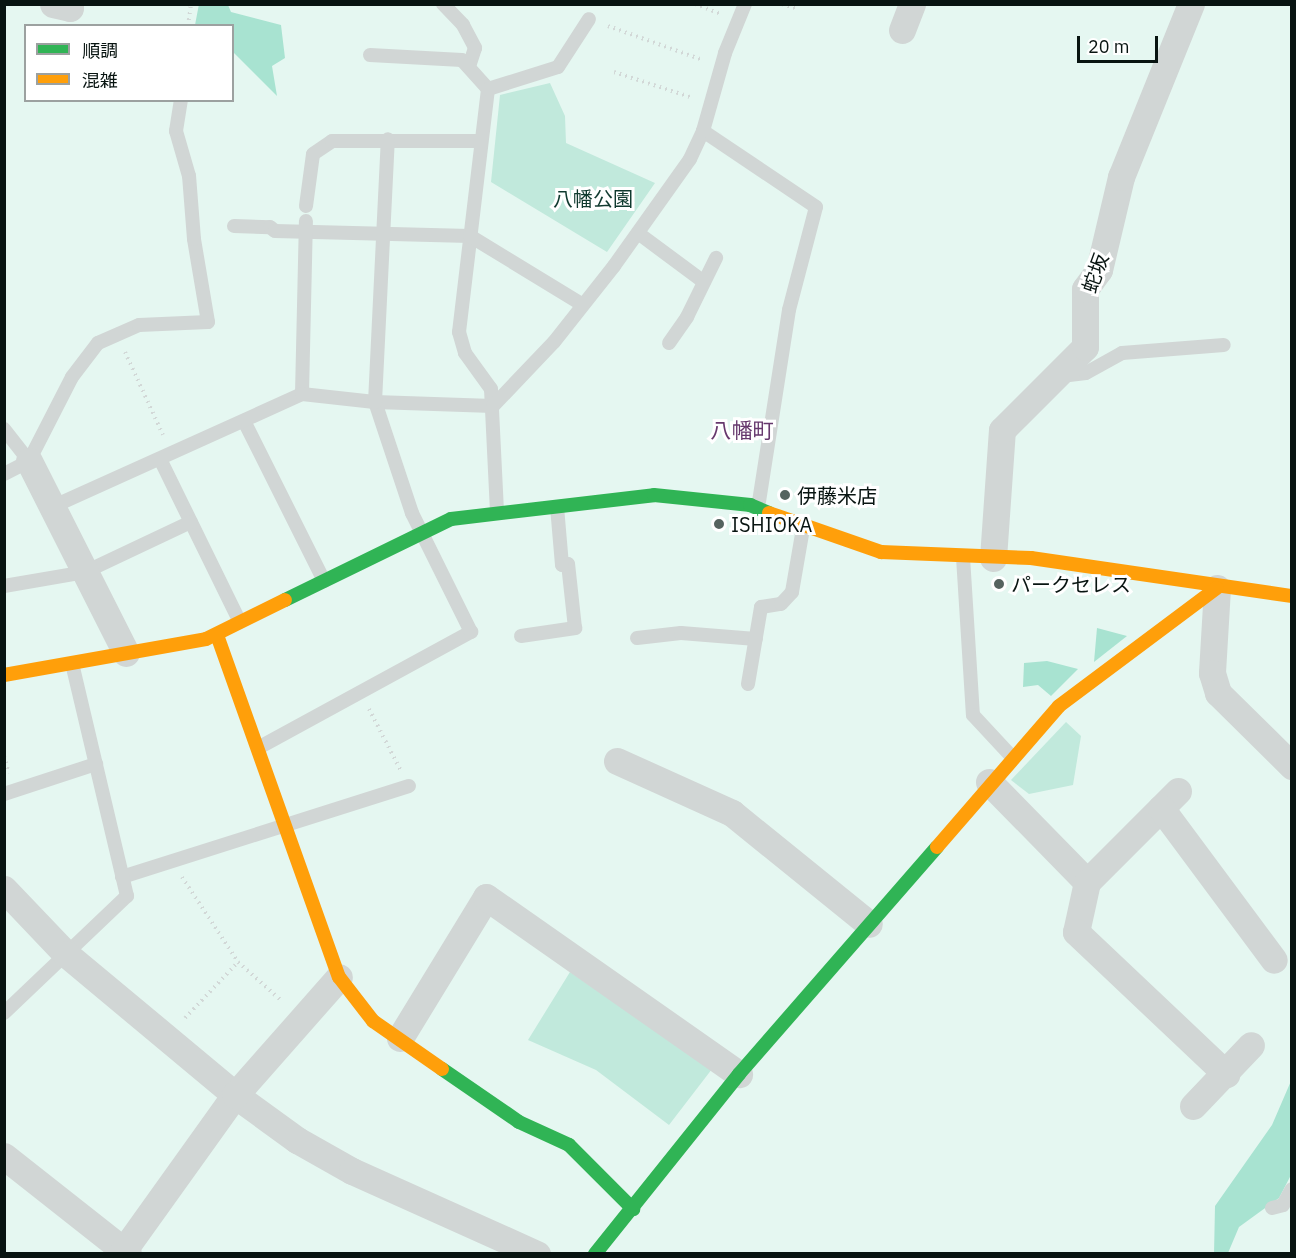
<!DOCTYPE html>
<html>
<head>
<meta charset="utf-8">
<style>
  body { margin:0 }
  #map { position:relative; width:1296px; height:1258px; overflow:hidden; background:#e5f7f1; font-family:"IBM Plex Sans","Noto Sans JP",sans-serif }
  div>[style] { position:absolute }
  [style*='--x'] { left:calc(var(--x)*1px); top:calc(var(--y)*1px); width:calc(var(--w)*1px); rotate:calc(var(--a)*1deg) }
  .green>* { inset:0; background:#c1e9dc }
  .forest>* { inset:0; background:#a8e3d1 }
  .path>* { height:4px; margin-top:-2px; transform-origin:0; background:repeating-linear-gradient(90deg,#d2d8d7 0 1.5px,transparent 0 6px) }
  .lane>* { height:14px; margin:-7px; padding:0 7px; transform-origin:7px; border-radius:7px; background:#d1d6d5 }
  .street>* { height:27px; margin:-13.5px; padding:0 13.5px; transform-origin:13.5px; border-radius:13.5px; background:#d1d6d5 }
  .fast>* { height:14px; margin:-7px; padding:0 7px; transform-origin:7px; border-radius:7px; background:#30b455 }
  .slow>* { height:14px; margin:-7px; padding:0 7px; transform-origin:7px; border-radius:7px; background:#ff9f0a }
  .dots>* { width:16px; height:16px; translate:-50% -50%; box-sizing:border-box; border:3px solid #fff; border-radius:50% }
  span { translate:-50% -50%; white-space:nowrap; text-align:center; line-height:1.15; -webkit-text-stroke:6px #fff; paint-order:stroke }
  .park-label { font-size:20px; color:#103a2f }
  .street-label { font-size:20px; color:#081411 }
  .poi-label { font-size:20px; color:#081411 }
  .left { translate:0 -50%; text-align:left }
  .neighbourhood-label { font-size:21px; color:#66386d }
  .frame { position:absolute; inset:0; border:6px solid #081411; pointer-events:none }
  .legend { position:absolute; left:24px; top:24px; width:210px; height:78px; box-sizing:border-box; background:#fff; border:2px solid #9ca1a0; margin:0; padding:8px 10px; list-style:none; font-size:18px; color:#081411 }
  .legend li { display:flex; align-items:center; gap:12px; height:30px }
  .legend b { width:30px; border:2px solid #9ca1a0 }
  .scale { position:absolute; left:1077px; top:36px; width:81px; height:27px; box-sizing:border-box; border:3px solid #081411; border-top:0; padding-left:8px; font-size:18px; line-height:21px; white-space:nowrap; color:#081411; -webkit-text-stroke:4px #fff; paint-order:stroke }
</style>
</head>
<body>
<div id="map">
  <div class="green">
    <div style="clip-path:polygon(550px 83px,565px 116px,566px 143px,655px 183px,607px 252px,491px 182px,500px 95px)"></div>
    <div style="clip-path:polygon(1066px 722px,1081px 736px,1073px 785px,1029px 794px,1011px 780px)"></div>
    <div style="clip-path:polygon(570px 972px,712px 1069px,669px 1125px,596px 1070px,528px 1040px)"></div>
  </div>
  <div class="forest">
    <div style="clip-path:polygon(199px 4px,228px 5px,231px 12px,281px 25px,285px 58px,272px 66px,277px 96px,233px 52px,232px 26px,195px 25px)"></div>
    <div style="clip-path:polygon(1097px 628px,1127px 636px,1094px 662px)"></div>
    <div style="clip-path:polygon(1047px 661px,1078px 669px,1051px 696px,1038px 685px,1023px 687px,1024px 663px)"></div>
    <div style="clip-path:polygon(1291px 1081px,1291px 1175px,1279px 1198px,1239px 1227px,1228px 1253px,1214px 1254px,1215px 1206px,1272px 1125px)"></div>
  </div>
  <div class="path">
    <div style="--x:695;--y:4;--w:28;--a:21"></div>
    <div style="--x:782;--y:4;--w:17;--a:17"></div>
    <div style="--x:188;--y:26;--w:22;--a:-82"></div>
    <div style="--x:608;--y:26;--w:101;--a:19.7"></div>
    <div style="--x:614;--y:72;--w:83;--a:18.2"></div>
    <div style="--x:125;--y:352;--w:91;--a:65.4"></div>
    <div style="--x:369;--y:709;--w:68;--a:62.7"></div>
    <div style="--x:4;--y:756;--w:18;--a:74"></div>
    <div style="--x:182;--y:877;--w:102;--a:56.6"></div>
    <div style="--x:238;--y:962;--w:59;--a:41.6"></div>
    <div style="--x:185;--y:1018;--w:77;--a:-46.6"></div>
  </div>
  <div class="lane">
    <div style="--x:443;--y:4;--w:29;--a:46"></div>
    <div style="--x:463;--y:25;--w:26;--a:62"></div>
    <div style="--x:475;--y:48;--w:20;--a:108"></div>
    <div style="--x:370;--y:55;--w:92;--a:3.1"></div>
    <div style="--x:462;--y:60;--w:39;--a:48"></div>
    <div style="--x:488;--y:89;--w:245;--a:96.8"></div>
    <div style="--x:459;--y:332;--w:22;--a:74"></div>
    <div style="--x:465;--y:353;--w:44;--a:54.2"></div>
    <div style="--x:491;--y:389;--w:124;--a:87.2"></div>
    <div style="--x:488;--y:89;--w:73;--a:-17.4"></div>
    <div style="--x:558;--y:67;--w:57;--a:-57.1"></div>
    <div style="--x:703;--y:131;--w:136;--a:33.9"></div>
    <div style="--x:816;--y:207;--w:106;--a:104.7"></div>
    <div style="--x:789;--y:310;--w:201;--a:98.9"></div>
    <div style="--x:306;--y:206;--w:52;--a:-82.3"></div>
    <div style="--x:313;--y:154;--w:23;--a:-34"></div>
    <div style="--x:332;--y:141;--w:149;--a:0"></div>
    <div style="--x:234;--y:226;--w:36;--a:2"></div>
    <div style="--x:270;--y:227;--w:6;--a:39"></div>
    <div style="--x:275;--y:231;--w:195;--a:1.5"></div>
    <div style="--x:470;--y:236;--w:132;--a:31.4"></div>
    <div style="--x:638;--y:233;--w:82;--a:36.6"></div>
    <div style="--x:669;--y:343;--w:32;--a:-55"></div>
    <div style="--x:687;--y:317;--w:66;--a:-63.8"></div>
    <div style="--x:1061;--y:376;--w:25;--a:-7"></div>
    <div style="--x:1086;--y:373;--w:41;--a:-29.1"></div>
    <div style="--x:1122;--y:353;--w:102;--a:-4.5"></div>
    <div style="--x:302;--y:394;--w:173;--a:-88.7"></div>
    <div style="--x:244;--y:421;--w:179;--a:63.4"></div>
    <div style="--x:4;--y:429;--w:41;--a:52"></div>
    <div style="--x:161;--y:461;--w:179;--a:63.9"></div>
    <div style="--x:4;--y:474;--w:28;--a:-27"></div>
    <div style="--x:29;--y:461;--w:94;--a:-62.9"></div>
    <div style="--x:72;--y:377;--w:43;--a:-52.6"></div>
    <div style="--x:98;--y:343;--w:45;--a:-23.7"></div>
    <div style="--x:139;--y:325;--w:69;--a:-2.5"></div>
    <div style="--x:208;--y:322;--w:84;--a:-99.6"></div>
    <div style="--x:194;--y:239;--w:63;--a:-94.5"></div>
    <div style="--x:189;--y:176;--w:47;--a:-106.1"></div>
    <div style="--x:176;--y:131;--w:31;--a:-81"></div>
    <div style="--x:52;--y:507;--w:274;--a:-24.3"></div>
    <div style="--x:302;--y:394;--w:73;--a:6.3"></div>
    <div style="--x:375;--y:402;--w:118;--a:1.9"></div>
    <div style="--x:493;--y:406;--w:88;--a:-46.4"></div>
    <div style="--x:554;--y:342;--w:97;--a:-51.7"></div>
    <div style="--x:614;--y:266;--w:131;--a:-54.6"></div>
    <div style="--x:690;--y:159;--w:31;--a:-65"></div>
    <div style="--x:703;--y:131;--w:81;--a:-74.2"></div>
    <div style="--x:725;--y:53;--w:53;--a:-67.8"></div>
    <div style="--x:963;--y:557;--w:158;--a:86.4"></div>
    <div style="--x:973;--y:715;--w:57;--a:47.1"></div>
    <div style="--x:4;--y:586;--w:82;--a:-9.8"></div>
    <div style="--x:85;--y:572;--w:117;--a:-25.3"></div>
    <div style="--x:521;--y:636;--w:55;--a:-8.4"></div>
    <div style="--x:575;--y:628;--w:64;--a:-96.2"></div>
    <div style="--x:568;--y:564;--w:6;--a:171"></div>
    <div style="--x:562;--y:565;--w:58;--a:-94.9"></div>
    <div style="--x:637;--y:638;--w:44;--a:-6.5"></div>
    <div style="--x:681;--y:633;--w:75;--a:4.6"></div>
    <div style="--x:748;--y:684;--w:78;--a:-80.4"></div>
    <div style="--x:761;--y:607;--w:20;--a:-9"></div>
    <div style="--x:781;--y:604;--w:16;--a:-47"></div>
    <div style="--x:792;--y:592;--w:65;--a:-80.2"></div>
    <div style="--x:258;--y:748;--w:243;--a:-28.6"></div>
    <div style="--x:471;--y:632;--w:133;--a:-116.4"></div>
    <div style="--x:412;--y:513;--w:117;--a:-108.4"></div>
    <div style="--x:375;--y:402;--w:263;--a:-87.2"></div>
    <div style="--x:4;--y:794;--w:97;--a:-18.1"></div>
    <div style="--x:122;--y:877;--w:301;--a:-17.6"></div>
    <div style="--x:4;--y:1013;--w:170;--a:-43.6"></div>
    <div style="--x:127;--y:896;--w:239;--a:-103.3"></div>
    <div style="--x:1272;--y:1208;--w:11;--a:-15"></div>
    <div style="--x:1283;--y:1205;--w:18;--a:-61"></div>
  </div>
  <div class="street">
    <div style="--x:53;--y:4;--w:17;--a:13"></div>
    <div style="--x:70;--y:8;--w:4;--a:-90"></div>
    <div style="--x:902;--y:30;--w:28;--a:-69"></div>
    <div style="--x:29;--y:461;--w:215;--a:63.2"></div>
    <div style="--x:993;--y:558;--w:128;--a:-86"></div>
    <div style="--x:1002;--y:430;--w:117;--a:-45"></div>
    <div style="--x:1085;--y:347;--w:58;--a:-90"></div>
    <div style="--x:1085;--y:289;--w:24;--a:-54"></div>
    <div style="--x:1099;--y:270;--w:96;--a:-76.7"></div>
    <div style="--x:1121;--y:177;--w:187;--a:-68"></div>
    <div style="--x:1217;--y:588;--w:85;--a:93.4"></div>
    <div style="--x:1212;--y:673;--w:21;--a:73"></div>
    <div style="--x:1218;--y:693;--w:104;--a:44.6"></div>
    <div style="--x:617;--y:761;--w:126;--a:24.3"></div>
    <div style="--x:732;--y:813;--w:176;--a:39"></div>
    <div style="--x:989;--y:782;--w:140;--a:45.6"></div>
    <div style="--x:1178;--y:791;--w:129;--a:135"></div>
    <div style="--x:1087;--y:882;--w:51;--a:102.4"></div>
    <div style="--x:1076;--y:932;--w:207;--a:43.4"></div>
    <div style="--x:1161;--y:808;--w:189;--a:53.4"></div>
    <div style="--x:4;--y:889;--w:90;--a:46.4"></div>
    <div style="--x:66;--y:954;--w:220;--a:39.8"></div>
    <div style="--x:235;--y:1095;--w:77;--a:36"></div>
    <div style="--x:297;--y:1140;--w:63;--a:29.4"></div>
    <div style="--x:352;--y:1171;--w:203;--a:24.2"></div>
    <div style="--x:400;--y:1038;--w:165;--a:-58.6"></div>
    <div style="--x:486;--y:897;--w:309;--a:35"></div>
    <div style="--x:1193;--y:1106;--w:84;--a:-46.4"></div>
    <div style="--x:4;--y:1156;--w:158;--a:38.3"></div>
    <div style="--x:121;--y:1254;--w:196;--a:-54.4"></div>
    <div style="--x:235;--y:1095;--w:157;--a:-48.6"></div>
  </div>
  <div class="fast">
    <div style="--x:285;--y:600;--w:185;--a:-26"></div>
    <div style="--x:451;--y:519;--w:204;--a:-6.7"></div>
    <div style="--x:654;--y:495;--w:97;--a:5.9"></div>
    <div style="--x:750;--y:505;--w:21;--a:23"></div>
    <div style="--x:442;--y:1069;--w:93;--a:34.5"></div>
    <div style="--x:519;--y:1122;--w:55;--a:24.7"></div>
    <div style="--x:569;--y:1145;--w:91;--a:45"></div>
    <div style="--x:595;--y:1254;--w:231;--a:-51.3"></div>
    <div style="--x:739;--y:1074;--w:301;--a:-48.9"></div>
  </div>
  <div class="slow">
    <div style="--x:769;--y:513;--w:119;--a:19.2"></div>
    <div style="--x:881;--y:552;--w:150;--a:2.3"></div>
    <div style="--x:1031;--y:558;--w:264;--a:8.3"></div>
    <div style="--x:217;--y:635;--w:363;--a:70.4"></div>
    <div style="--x:339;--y:977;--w:56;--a:52.3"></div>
    <div style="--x:373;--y:1021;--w:84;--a:34.8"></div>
    <div style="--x:4;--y:675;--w:205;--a:-10.1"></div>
    <div style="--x:206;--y:639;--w:88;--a:-26.3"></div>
    <div style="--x:937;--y:847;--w:186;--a:-49.1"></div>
    <div style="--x:1059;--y:706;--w:197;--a:-36.8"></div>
  </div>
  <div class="dots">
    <div style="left:785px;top:495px;background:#55635f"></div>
    <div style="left:719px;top:524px;background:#55635f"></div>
    <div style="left:999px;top:584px;background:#55635f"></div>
  </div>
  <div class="park-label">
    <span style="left:593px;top:198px">八幡公園</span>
  </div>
  <div class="street-label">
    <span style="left:1095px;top:273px;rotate:-70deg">蛇坂</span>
  </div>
  <div class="poi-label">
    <span class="left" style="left:797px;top:495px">伊藤米店</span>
    <span class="left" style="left:731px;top:524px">ISHIOKA</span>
    <span class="left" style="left:1011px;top:584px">パークセレス</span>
  </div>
  <div class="neighbourhood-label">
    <span style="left:742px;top:430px">八幡町</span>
  </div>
  <div class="frame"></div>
  <ul class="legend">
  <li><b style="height:8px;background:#30b455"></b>順調</li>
  <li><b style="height:8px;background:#ff9f0a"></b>混雑</li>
  </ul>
  <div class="scale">20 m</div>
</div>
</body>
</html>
